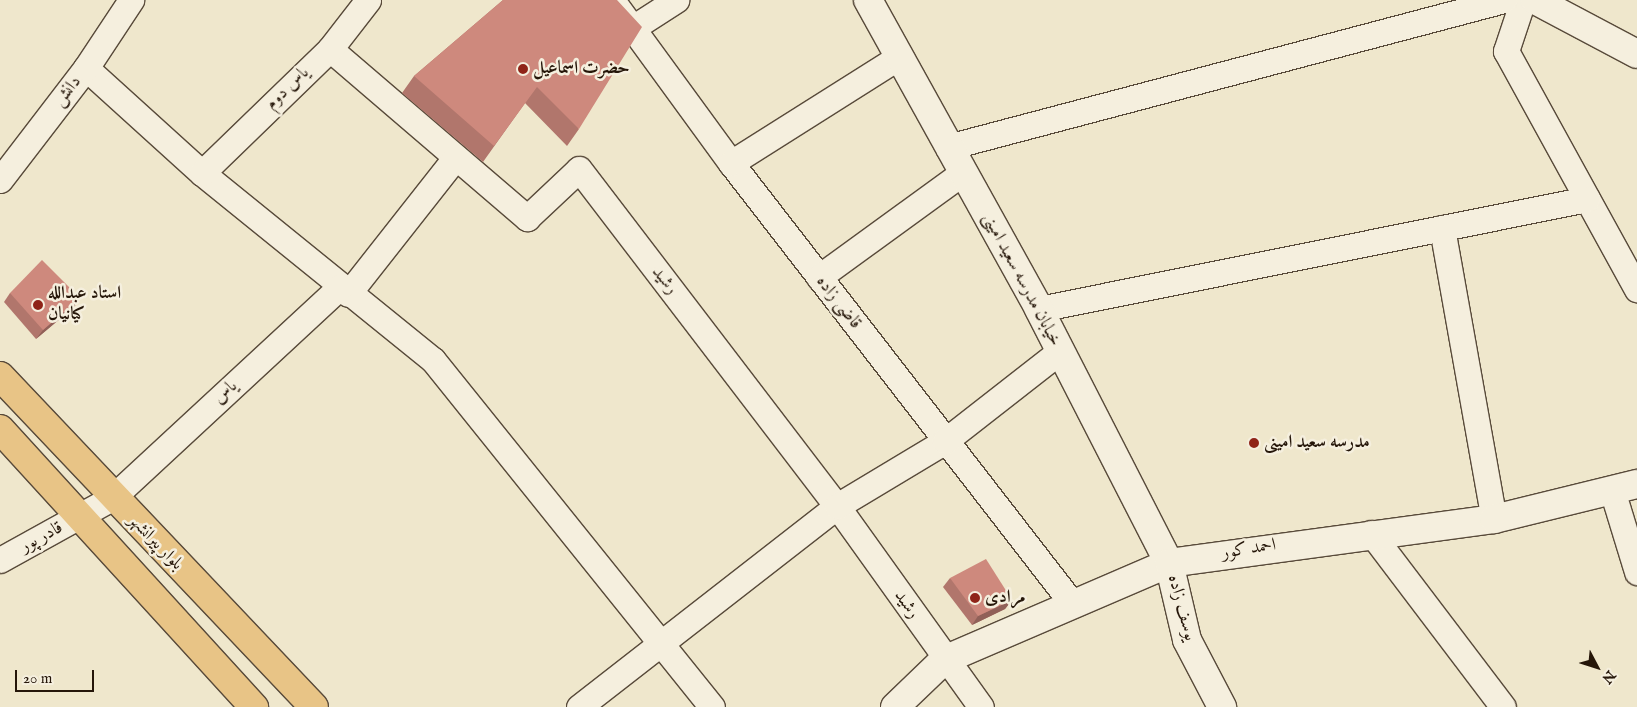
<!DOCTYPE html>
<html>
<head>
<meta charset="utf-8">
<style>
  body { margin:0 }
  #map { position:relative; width:1637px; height:707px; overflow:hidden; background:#efe7cc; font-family:"IM FELL English",Amiri,serif }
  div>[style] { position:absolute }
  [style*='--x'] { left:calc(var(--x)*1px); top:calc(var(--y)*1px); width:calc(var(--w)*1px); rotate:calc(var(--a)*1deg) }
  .roads { filter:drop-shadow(1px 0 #584a3a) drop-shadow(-1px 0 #584a3a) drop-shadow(0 1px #584a3a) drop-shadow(0 -1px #584a3a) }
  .minor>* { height:25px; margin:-12.5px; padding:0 12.5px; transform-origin:12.5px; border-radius:12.5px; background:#f5efde }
  .tertiary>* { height:28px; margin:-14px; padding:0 14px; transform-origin:14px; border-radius:14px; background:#f5efde }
  .primary>* { height:28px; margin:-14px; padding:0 14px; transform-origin:14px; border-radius:14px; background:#e8c486 }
  .wall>* { inset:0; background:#b1766c }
  .shaded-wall>* { inset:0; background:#906058 }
  .building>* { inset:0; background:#ce897d }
  .dots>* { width:14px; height:14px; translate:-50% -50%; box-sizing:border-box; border:2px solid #f5efde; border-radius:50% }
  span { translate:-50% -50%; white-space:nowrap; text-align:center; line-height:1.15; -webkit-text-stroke:5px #f5efde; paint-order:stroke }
  .poi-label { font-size:18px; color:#251609; font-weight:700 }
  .left { translate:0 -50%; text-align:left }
  .street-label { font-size:18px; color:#251609 }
  .north { position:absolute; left:1572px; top:642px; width:50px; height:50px; -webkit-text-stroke:4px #f5efde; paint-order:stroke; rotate:130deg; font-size:14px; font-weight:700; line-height:20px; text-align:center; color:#251609 }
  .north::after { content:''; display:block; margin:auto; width:18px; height:22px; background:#251609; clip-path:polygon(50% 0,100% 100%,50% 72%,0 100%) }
  .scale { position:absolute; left:15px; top:670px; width:79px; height:22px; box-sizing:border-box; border:2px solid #251609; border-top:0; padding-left:6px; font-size:15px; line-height:18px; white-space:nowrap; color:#251609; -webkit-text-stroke:4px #f5efde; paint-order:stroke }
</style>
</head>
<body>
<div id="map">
  <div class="roads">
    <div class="minor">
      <div style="--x:612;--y:0;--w:202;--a:53.9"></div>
      <div style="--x:731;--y:163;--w:555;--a:52.24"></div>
      <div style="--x:1523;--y:0;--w:54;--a:108.4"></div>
      <div style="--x:1506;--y:51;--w:272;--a:61.2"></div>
      <div style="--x:631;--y:29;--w:54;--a:-32.8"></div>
      <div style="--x:330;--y:49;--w:260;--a:40.6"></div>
      <div style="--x:527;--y:218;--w:71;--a:-43.3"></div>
      <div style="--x:579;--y:169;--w:424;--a:52.6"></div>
      <div style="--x:837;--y:506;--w:247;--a:54.4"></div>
      <div style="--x:86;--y:68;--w:156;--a:42.2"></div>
      <div style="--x:202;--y:173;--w:297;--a:39"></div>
      <div style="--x:433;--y:360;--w:445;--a:51.2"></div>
      <div style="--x:948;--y:147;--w:575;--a:-14.81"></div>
      <div style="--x:731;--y:163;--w:200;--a:-32.3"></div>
      <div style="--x:202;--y:173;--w:178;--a:-44.1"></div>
      <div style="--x:330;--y:49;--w:62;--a:-52.2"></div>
      <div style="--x:0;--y:180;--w:141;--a:-52.5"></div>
      <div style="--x:86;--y:68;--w:82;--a:-56.5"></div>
      <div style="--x:1442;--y:228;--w:296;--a:79.9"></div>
      <div style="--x:819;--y:277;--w:177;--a:-36"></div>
      <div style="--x:348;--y:294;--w:174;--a:-51.8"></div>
      <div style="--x:1039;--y:309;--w:559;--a:-11.35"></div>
      <div style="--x:1612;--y:490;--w:86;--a:73"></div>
      <div style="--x:1371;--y:533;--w:218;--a:52.8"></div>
      <div style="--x:0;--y:560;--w:128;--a:-29"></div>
      <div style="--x:112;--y:498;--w:311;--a:-42.8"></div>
      <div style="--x:579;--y:707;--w:327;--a:-37.9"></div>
      <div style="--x:837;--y:506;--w:126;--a:-31"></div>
      <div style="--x:945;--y:441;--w:146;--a:-38"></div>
    </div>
    <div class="tertiary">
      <div style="--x:868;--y:0;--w:353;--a:61"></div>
      <div style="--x:1039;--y:309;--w:285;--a:62.9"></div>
      <div style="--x:1169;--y:563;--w:79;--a:76.8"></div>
      <div style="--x:1187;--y:640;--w:76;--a:62.4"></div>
      <div style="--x:1535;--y:0;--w:115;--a:27.9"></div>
      <div style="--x:895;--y:707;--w:68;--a:-43.8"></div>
      <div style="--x:944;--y:660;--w:245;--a:-23.3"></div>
      <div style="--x:1169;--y:563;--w:328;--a:-7.7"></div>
      <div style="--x:1494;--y:519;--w:147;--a:-13.8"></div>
    </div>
    <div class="primary">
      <div style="--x:0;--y:376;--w:456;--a:46.5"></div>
      <div style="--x:0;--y:429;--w:377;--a:47.6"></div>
    </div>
  </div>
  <div class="wall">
    <div style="clip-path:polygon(503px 0,579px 129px,567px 146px,525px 103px,483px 162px,402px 93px,414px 76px)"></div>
    <div style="clip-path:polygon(10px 293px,80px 298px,74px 307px,36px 339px,4px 302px)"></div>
    <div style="clip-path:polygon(950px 578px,1012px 600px,1005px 609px,972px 625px,943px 587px)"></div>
  </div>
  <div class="shaded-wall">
    <div style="clip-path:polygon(80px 298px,74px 307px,36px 339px,43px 330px)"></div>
    <div style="clip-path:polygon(1012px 600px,1005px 609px,972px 625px,978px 616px)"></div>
  </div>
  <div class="building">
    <div style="clip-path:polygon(503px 0,617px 0,642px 27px,579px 129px,537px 87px,494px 146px,414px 76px)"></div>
    <div style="clip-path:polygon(42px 260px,80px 298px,43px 330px,10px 293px)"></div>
    <div style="clip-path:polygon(986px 559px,1012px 600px,978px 616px,950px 578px)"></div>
  </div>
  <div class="dots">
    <div style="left:523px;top:69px;background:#8f2418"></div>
    <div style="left:38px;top:305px;background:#8f2418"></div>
    <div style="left:1254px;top:443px;background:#8f2418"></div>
    <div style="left:975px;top:598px;background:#8f2418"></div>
  </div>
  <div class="poi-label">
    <span class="left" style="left:533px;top:69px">حضرت اسماعیل</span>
    <span class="left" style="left:48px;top:305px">استاد عبدالله<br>کیانیان</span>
    <span class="left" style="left:1264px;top:443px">مدرسه سعید امینی</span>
    <span class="left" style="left:985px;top:598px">مرادی</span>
  </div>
  <div class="street-label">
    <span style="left:288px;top:89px;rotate:-44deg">یاس دوم</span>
    <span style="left:68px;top:92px;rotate:-52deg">دانش</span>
    <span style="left:1021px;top:280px;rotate:62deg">خیابان مدرسه سعید امینی</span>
    <span style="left:664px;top:281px;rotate:52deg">رشید</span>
    <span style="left:838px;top:303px;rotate:52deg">قاضی زاده</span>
    <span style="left:226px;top:393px;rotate:-43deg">یاس</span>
    <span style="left:42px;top:538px;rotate:-28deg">قادر پور</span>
    <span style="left:155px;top:543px;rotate:46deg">بلوار پیرانشهر</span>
    <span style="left:1249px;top:550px;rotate:-9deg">احمد کور</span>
    <span style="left:906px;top:605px;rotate:55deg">رشید</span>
    <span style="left:1181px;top:608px;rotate:75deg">یوسف زاده</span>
  </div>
  <div class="north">N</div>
  <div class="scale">20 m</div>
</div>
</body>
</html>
